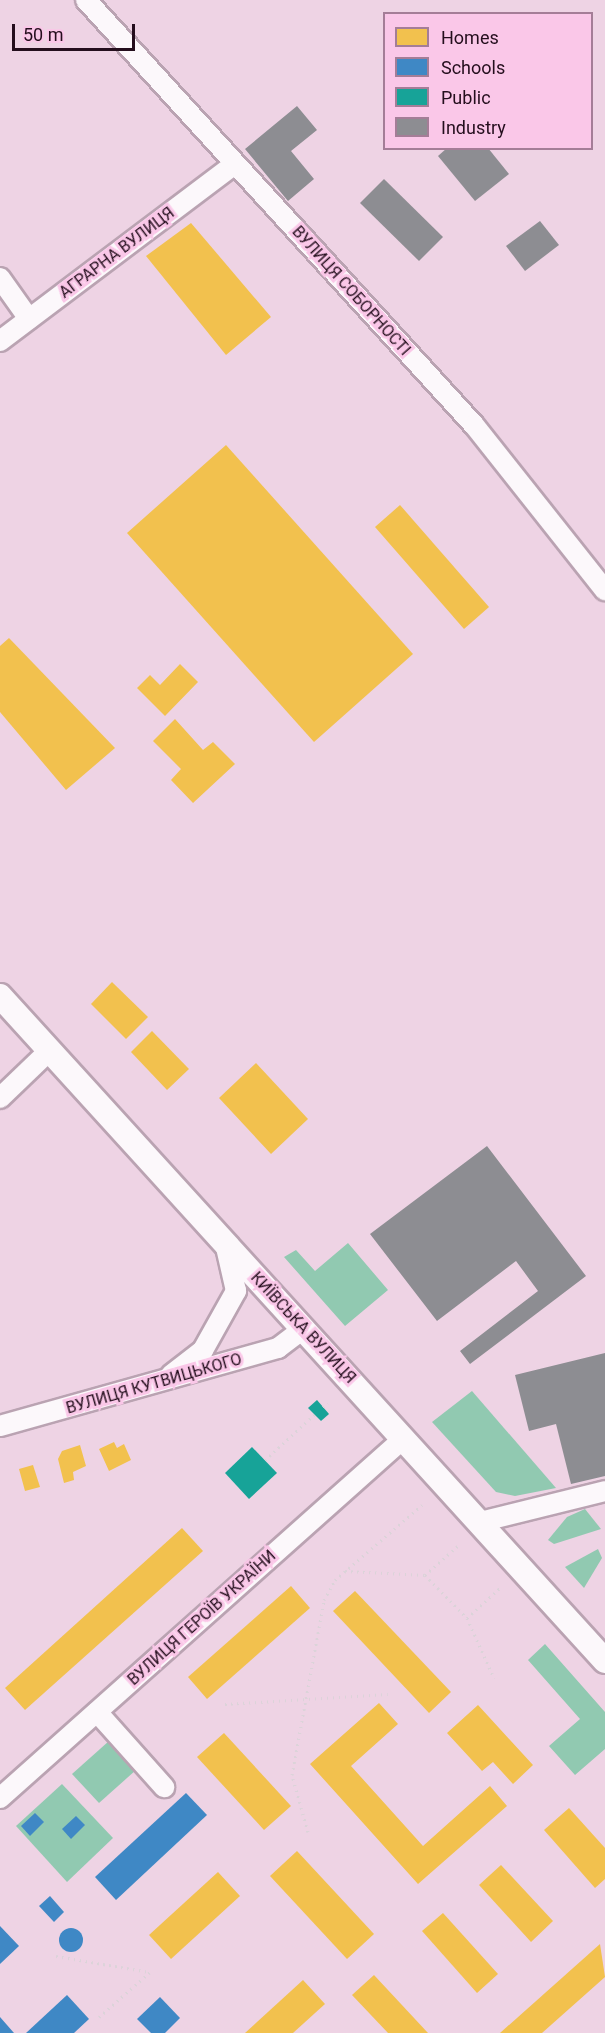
<!DOCTYPE html>
<html>
<head>
<meta charset="utf-8">
<style>
  body { margin:0 }
  #map { position:relative; width:605px; height:2033px; overflow:hidden; background:#eed3e4; font-family:Roboto,sans-serif }
  div>[style] { position:absolute }
  [style*='--x'] { left:calc(var(--x)*1px); top:calc(var(--y)*1px); width:calc(var(--w)*1px); rotate:calc(var(--a)*1deg) }
  .green>* { inset:0; background:#91c9b1 }
  .homes>* { inset:0; background:#f2c14e }
  .schools>* { inset:0; background:#3f88c5 }
  .round { border-radius:50% }
  .public>* { inset:0; background:#17a398 }
  .industry>* { inset:0; background:#8d8d92 }
  .path>* { height:3px; margin-top:-1.5px; transform-origin:0; background:repeating-linear-gradient(90deg,#dcd3d9 0 1.5px,transparent 0 6px) }
  .roads { filter:drop-shadow(2px 0 #baa3b2) drop-shadow(-2px 0 #baa3b2) drop-shadow(0 2px #baa3b2) drop-shadow(0 -2px #baa3b2) }
  .minor>* { height:20px; margin:-10px; padding:0 10px; transform-origin:10px; border-radius:10px; background:#fcf8fb }
  .major>* { height:24px; margin:-12px; padding:0 12px; transform-origin:12px; border-radius:12px; background:#fcf8fb }
  span { translate:-50% -50%; white-space:nowrap; text-align:center; line-height:1.15; -webkit-text-stroke:6px #fac7e8; paint-order:stroke }
  .street-label { font-size:16px; color:#240e1d }
  .legend { position:absolute; left:383px; top:12px; width:210px; height:138px; box-sizing:border-box; background:#fac7e8; border:2px solid #a47d97; margin:0; padding:8px 10px; list-style:none; font-size:18px; color:#240e1d }
  .legend li { display:flex; align-items:center; gap:12px; height:30px }
  .legend b { width:30px; border:2px solid #a47d97 }
  .scale { position:absolute; left:12px; top:24px; width:123px; height:27px; box-sizing:border-box; border:3px solid #240e1d; border-top:0; padding-left:8px; font-size:18px; line-height:21px; white-space:nowrap; color:#240e1d; -webkit-text-stroke:4px #fac7e8; paint-order:stroke }
</style>
</head>
<body>
<div id="map">
  <div class="green">
    <div style="clip-path:polygon(348px 1243px,388px 1290px,345px 1326px,284px 1257px,296px 1250px,315px 1271px)"></div>
    <div style="clip-path:polygon(472px 1391px,556px 1488px,515px 1496px,496px 1492px,432px 1422px)"></div>
    <div style="clip-path:polygon(585px 1509px,601px 1529px,554px 1544px,548px 1540px,567px 1517px)"></div>
    <div style="clip-path:polygon(598px 1549px,602px 1558px,584px 1588px,565px 1567px)"></div>
    <div style="clip-path:polygon(545px 1644px,605px 1712px,605px 1749px,575px 1775px,549px 1746px,580px 1719px,528px 1660px)"></div>
    <div style="clip-path:polygon(109px 1741px,136px 1770px,99px 1803px,72px 1774px)"></div>
    <div style="clip-path:polygon(62px 1784px,113px 1838px,67px 1882px,16px 1826px)"></div>
  </div>
  <div class="homes">
    <div style="clip-path:polygon(191px 223px,271px 317px,226px 355px,146px 256px)"></div>
    <div style="clip-path:polygon(226px 445px,413px 654px,314px 742px,127px 533px)"></div>
    <div style="clip-path:polygon(400px 505px,489px 607px,464px 629px,375px 527px)"></div>
    <div style="clip-path:polygon(9px 638px,115px 748px,66px 790px,0 712px,0 646px)"></div>
    <div style="clip-path:polygon(180px 664px,198px 682px,165px 716px,137px 688px,150px 675px,160px 685px)"></div>
    <div style="clip-path:polygon(175px 719px,203px 750px,213px 742px,235px 764px,193px 803px,171px 780px,181px 769px,153px 741px)"></div>
    <div style="clip-path:polygon(112px 982px,148px 1017px,126px 1039px,91px 1004px)"></div>
    <div style="clip-path:polygon(152px 1031px,189px 1069px,167px 1090px,131px 1052px)"></div>
    <div style="clip-path:polygon(256px 1063px,308px 1119px,271px 1154px,219px 1098px)"></div>
    <div style="clip-path:polygon(114px 1442px,117px 1448px,124px 1444px,131px 1460px,109px 1471px,99px 1449px)"></div>
    <div style="clip-path:polygon(80px 1445px,86px 1466px,73px 1472px,74px 1480px,64px 1483px,58px 1459px,62px 1451px)"></div>
    <div style="clip-path:polygon(33px 1465px,40px 1487px,25px 1491px,19px 1469px)"></div>
    <div style="clip-path:polygon(182px 1528px,203px 1551px,25px 1710px,5px 1688px)"></div>
    <div style="clip-path:polygon(291px 1586px,310px 1608px,207px 1699px,188px 1677px)"></div>
    <div style="clip-path:polygon(355px 1591px,451px 1692px,429px 1713px,333px 1611px)"></div>
    <div style="clip-path:polygon(379px 1703px,398px 1724px,351px 1766px,423px 1846px,490px 1786px,507px 1806px,418px 1884px,310px 1764px)"></div>
    <div style="clip-path:polygon(478px 1705px,533px 1765px,513px 1784px,493px 1762px,482px 1771px,447px 1733px)"></div>
    <div style="clip-path:polygon(224px 1733px,291px 1806px,264px 1830px,197px 1757px)"></div>
    <div style="clip-path:polygon(569px 1808px,605px 1848px,605px 1879px,595px 1888px,544px 1830px)"></div>
    <div style="clip-path:polygon(297px 1851px,374px 1934px,347px 1959px,270px 1876px)"></div>
    <div style="clip-path:polygon(501px 1865px,553px 1921px,531px 1942px,479px 1885px)"></div>
    <div style="clip-path:polygon(218px 1872px,240px 1896px,171px 1959px,149px 1935px)"></div>
    <div style="clip-path:polygon(443px 1913px,498px 1974px,477px 1993px,422px 1931px)"></div>
    <div style="clip-path:polygon(600px 1944px,605px 1977px,542px 2033px,500px 2033px)"></div>
    <div style="clip-path:polygon(374px 1975px,428px 2033px,388px 2033px,352px 1995px)"></div>
    <div style="clip-path:polygon(303px 1980px,325px 2004px,293px 2033px,245px 2033px)"></div>
  </div>
  <div class="schools">
    <div style="clip-path:polygon(186px 1793px,207px 1815px,116px 1900px,95px 1877px)"></div>
    <div style="clip-path:polygon(35px 1813px,44px 1822px,30px 1836px,21px 1826px)"></div>
    <div style="clip-path:polygon(76px 1816px,85px 1825px,71px 1839px,62px 1829px)"></div>
    <div style="clip-path:polygon(50px 1896px,64px 1912px,54px 1922px,39px 1906px)"></div>
    <div style="clip-path:polygon(0 1926px,19px 1946px,0 1964px)"></div>
    <div class="round" style="left:59px;top:1928px;width:24px;height:24px"></div>
    <div style="clip-path:polygon(67px 1995px,89px 2019px,74px 2033px,26px 2033px)"></div>
    <div style="clip-path:polygon(160px 1997px,180px 2018px,165px 2033px,151px 2033px,137px 2019px)"></div>
    <div style="clip-path:polygon(0 2017px,14px 2033px,0 2033px)"></div>
  </div>
  <div class="public">
    <div style="clip-path:polygon(317px 1400px,329px 1414px,321px 1421px,308px 1408px)"></div>
    <div style="clip-path:polygon(252px 1447px,277px 1473px,249px 1499px,225px 1473px)"></div>
  </div>
  <div class="industry">
    <div style="clip-path:polygon(297px 106px,317px 130px,291px 151px,314px 179px,288px 201px,245px 149px)"></div>
    <div style="clip-path:polygon(447px 148px,488px 148px,509px 174px,475px 201px,438px 156px)"></div>
    <div style="clip-path:polygon(384px 179px,443px 237px,419px 261px,360px 203px)"></div>
    <div style="clip-path:polygon(540px 221px,559px 245px,525px 271px,506px 246px)"></div>
    <div style="clip-path:polygon(487px 1146px,586px 1276px,470px 1364px,460px 1351px,538px 1291px,516px 1261px,437px 1321px,370px 1234px)"></div>
    <div style="clip-path:polygon(605px 1353px,605px 1476px,571px 1484px,556px 1424px,529px 1431px,515px 1375px)"></div>
  </div>
  <div class="path">
    <div style="--x:323;--y:1407;--w:6;--a:-39"></div>
    <div style="--x:265;--y:1460;--w:67;--a:-42.6"></div>
    <div style="--x:345;--y:1571;--w:80;--a:2.9"></div>
    <div style="--x:425;--y:1575;--w:60;--a:45.7"></div>
    <div style="--x:467;--y:1618;--w:66;--a:65.8"></div>
    <div style="--x:425;--y:1575;--w:45;--a:-41.4"></div>
    <div style="--x:467;--y:1618;--w:45;--a:-42.3"></div>
    <div style="--x:225;--y:1704;--w:163;--a:-3.5"></div>
    <div style="--x:308;--y:1832;--w:59;--a:-105.7"></div>
    <div style="--x:292;--y:1775;--w:178;--a:-79.6"></div>
    <div style="--x:324;--y:1600;--w:23;--a:-61"></div>
    <div style="--x:335;--y:1580;--w:115;--a:-40.8"></div>
    <div style="--x:56;--y:1956;--w:95;--a:9.7"></div>
    <div style="--x:99;--y:2017;--w:68;--a:-41.4"></div>
  </div>
  <div class="roads">
    <div class="minor">
      <div style="--x:86;--y:0;--w:575;--a:47.61"></div>
      <div style="--x:474;--y:425;--w:211;--a:51.6"></div>
      <div style="--x:0;--y:278;--w:50;--a:54.7"></div>
      <div style="--x:0;--y:341;--w:294;--a:-37"></div>
      <div style="--x:0;--y:1098;--w:69;--a:-43.8"></div>
      <div style="--x:171;--y:1375;--w:41;--a:-38"></div>
      <div style="--x:203;--y:1350;--w:68;--a:-60.8"></div>
      <div style="--x:236;--y:1291;--w:49;--a:-102.9"></div>
      <div style="--x:0;--y:1426;--w:289;--a:-15.7"></div>
      <div style="--x:278;--y:1348;--w:31;--a:-37"></div>
      <div style="--x:480;--y:1522;--w:129;--a:-13.9"></div>
      <div style="--x:97;--y:1712;--w:101;--a:48.2"></div>
      <div style="--x:0;--y:1798;--w:541;--a:-41.7"></div>
    </div>
    <div class="major">
      <div style="--x:0;--y:996;--w:899;--a:47.7"></div>
    </div>
  </div>
  <div class="street-label">
    <span style="left:117px;top:253px;rotate:-37deg">АГРАРНА ВУЛИЦЯ</span>
    <span style="left:351px;top:291px;rotate:48deg">ВУЛИЦЯ СОБОРНОСТІ</span>
    <span style="left:303px;top:1328px;rotate:47deg">КИЇВСЬКА ВУЛИЦЯ</span>
    <span style="left:154px;top:1384px;rotate:-16deg">ВУЛИЦЯ КУТВИЦЬКОГО</span>
    <span style="left:202px;top:1618px;rotate:-42deg">ВУЛИЦЯ ГЕРОЇВ УКРАЇНИ</span>
  </div>
  <ul class="legend">
  <li><b style="height:16px;background:#f2c14e"></b>Homes</li>
  <li><b style="height:16px;background:#3f88c5"></b>Schools</li>
  <li><b style="height:16px;background:#17a398"></b>Public</li>
  <li><b style="height:16px;background:#8d8d92"></b>Industry</li>
  </ul>
  <div class="scale">50 m</div>
</div>
</body>
</html>
